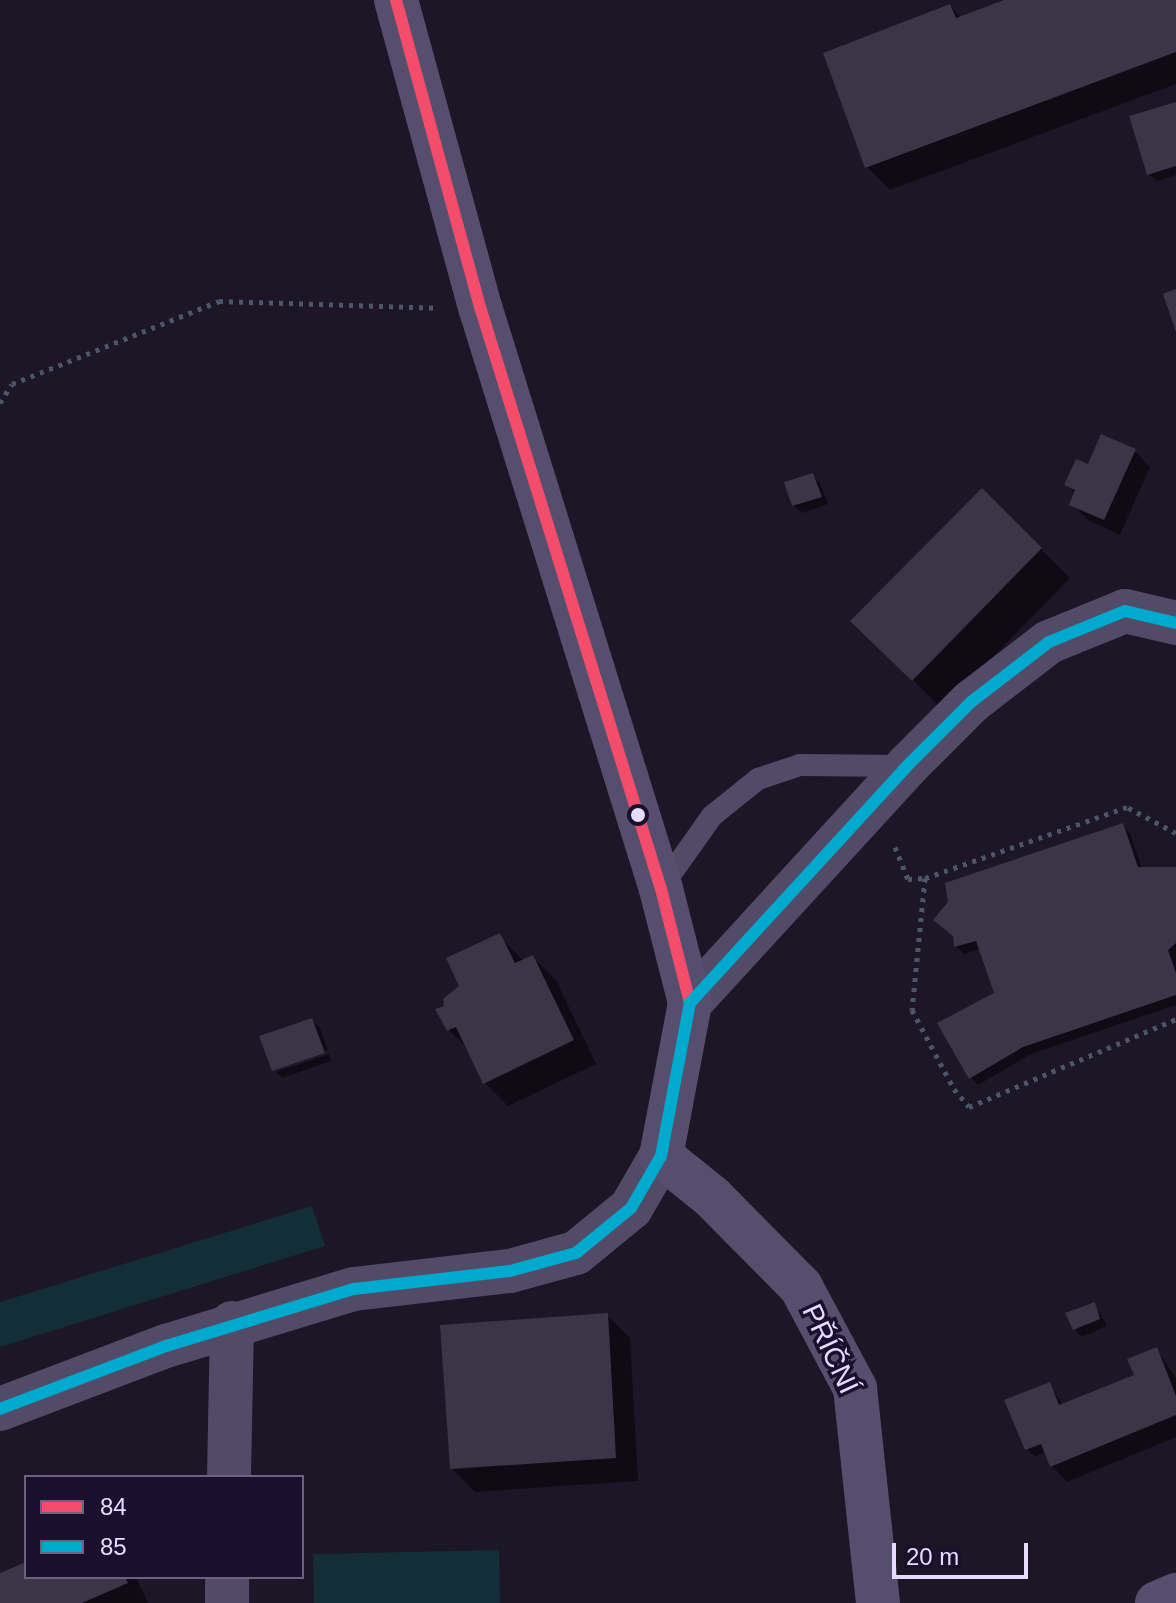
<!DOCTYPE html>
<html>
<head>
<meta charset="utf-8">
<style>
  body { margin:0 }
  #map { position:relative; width:1176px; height:1603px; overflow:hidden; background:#1c1626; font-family:Helvetica,sans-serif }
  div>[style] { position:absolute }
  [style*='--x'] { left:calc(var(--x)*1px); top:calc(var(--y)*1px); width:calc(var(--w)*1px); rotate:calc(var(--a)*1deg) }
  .green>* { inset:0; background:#132e36 }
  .shadow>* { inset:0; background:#0007 }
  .building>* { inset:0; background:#3c3447 }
  .path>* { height:5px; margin-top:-2.5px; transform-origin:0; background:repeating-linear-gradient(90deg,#4c5669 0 4px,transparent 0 10px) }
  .lane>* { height:22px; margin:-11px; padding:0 11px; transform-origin:11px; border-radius:11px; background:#514b67 }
  .street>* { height:44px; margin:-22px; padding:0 22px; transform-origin:22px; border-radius:22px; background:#514b67 }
  .secondary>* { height:44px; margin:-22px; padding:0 22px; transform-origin:22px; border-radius:22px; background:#564e6d }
  .bus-1>* { height:12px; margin:-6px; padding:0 6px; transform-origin:6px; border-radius:6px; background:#f44d6c }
  .bus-2>* { height:12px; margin:-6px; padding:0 6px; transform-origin:6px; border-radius:6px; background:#00a9ce }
  .dots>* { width:22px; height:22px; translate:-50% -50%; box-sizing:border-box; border:4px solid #1a0f2d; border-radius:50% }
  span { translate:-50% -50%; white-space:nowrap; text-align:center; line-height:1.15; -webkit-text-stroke:7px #1a0f2d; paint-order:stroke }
  .street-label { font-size:28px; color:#e6dbff }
  .legend { position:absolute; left:24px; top:1475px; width:280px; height:104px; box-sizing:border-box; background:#1a0f2d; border:2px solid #6c6181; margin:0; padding:10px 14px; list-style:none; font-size:24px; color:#e6dbff }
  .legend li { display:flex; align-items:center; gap:16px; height:40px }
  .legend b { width:40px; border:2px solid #6c6181 }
  .scale { position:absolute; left:892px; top:1543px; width:136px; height:36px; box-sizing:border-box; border:4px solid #e6dbff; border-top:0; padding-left:10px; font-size:24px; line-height:28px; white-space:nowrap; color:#e6dbff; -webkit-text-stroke:6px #1a0f2d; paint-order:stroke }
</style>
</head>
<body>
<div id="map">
  <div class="green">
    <div style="clip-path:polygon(312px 1206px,325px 1246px,0 1347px,0 1302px)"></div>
    <div style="clip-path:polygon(499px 1550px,500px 1603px,314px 1603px,313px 1554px)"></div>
  </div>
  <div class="shadow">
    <div style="clip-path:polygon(1009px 0,1176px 0,1176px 84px,890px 190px,867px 167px,950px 6px,962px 18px)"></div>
    <div style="clip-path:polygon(1176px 103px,1176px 175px,1157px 181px,1149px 174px)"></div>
    <div style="clip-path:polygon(1135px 451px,1150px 467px,1120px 535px,1088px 520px,1072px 504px,1076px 494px,1067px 485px,1089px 466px)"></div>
    <div style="clip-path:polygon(812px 476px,820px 483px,828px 504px,802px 513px,794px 505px,786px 484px)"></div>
    <div style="clip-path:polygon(982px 491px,1070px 578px,942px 709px,853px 621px)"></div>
    <div style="clip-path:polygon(1122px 826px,1130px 833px,1142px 869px,1176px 869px,1176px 1005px,1031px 1054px,978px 1085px,971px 1078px,997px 993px,981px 949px,964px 954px,956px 946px,955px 937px)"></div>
    <div style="clip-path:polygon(499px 936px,524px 961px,532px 957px,556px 980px,596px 1064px,508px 1106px,485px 1083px,469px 1050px,449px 1030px,446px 1007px)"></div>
    <div style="clip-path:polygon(312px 1020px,320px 1028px,328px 1050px,275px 1068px,275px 1072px,262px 1037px)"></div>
    <div style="clip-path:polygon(329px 1054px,331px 1061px,282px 1078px,276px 1072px)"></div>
    <div style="clip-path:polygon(1094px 1304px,1107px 1326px,1082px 1337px,1074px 1329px)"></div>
    <div style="clip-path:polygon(607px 1315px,630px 1338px,638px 1481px,475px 1492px,452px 1468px)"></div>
    <div style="clip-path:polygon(1157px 1350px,1176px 1378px,1176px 1437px,1067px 1482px,1052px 1466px,1046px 1452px,1035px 1457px,1027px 1449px,1050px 1385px,1063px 1405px,1137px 1376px)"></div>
    <div style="clip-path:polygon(26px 1564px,26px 1577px,136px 1577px,148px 1603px,0 1603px,0 1575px)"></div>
  </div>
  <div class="building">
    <div style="clip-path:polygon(1004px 0,1176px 0,1176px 52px,865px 168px,823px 53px,950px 4px,956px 18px)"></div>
    <div style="clip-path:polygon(1176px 102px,1176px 166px,1147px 175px,1129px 116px)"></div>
    <div style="clip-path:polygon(1176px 289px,1176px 332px,1163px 294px)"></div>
    <div style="clip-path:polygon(1101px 434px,1136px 449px,1104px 520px,1069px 505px,1075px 490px,1064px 485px,1076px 459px,1088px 464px)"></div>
    <div style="clip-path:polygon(813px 473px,822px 497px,792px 506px,784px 482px)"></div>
    <div style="clip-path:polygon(982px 488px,1042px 548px,912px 681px,850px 621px)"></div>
    <div style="clip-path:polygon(1123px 823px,1138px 867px,1176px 867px,1176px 943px,1168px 950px,1176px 973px,1176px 995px,1023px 1047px,969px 1079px,937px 1023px,994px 993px,976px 941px,954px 947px,953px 936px,933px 920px,948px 902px,945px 883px)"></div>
    <div style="clip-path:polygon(500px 933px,515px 963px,533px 955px,574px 1040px,483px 1084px,456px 1027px,447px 1031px,435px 1009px,444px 1006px,443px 999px,459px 986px,446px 958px)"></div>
    <div style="clip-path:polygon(312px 1018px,325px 1053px,272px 1071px,259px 1036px)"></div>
    <div style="clip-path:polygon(1095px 1302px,1100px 1319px,1073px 1330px,1065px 1313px)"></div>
    <div style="clip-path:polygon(608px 1313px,616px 1458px,450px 1469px,440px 1325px)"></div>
    <div style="clip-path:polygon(1157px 1347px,1176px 1396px,1176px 1415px,1050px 1467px,1041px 1444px,1025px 1450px,1004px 1400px,1050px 1382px,1059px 1405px,1134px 1375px,1127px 1359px)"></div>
    <div style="clip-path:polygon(26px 1562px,26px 1577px,125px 1577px,128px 1583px,82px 1603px,0 1603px,0 1573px)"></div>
  </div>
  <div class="path">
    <div style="--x:0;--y:403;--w:22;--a:-58"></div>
    <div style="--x:12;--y:384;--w:223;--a:-21.8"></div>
    <div style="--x:219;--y:301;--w:217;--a:1.8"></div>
    <div style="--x:1176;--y:833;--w:55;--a:-152"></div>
    <div style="--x:1127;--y:807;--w:214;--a:160.6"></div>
    <div style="--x:925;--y:878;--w:133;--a:95.6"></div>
    <div style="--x:912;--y:1010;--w:89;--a:62"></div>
    <div style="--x:954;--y:1089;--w:23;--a:50"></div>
    <div style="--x:969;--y:1107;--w:225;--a:-23"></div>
    <div style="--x:895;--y:847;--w:35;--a:68"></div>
    <div style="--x:908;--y:879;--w:17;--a:-3"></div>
  </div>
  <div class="lane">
    <div style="--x:661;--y:888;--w:88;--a:-54.7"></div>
    <div style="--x:712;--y:816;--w:59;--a:-38.8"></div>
    <div style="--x:758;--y:779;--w:44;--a:-18.4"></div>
    <div style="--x:800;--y:765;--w:106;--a:0.5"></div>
  </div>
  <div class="street">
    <div style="--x:690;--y:1003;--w:321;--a:-47.5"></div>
    <div style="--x:907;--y:766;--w:91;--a:-45"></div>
    <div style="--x:971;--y:702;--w:98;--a:-37.6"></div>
    <div style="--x:1049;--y:642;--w:82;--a:-22.2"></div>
    <div style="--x:1125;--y:611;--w:52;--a:13.2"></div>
    <div style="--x:0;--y:1409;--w:178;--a:-20.8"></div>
    <div style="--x:166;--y:1346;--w:196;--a:-16.9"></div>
    <div style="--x:354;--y:1289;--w:157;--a:-6.6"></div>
    <div style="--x:510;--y:1271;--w:68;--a:-15.3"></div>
    <div style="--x:576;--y:1253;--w:71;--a:-39.3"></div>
    <div style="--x:631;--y:1208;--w:60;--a:-60"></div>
    <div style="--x:229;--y:1477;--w:154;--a:-88.9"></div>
    <div style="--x:227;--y:1603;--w:26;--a:-90"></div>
  </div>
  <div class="secondary">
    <div style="--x:396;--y:0;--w:321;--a:74.7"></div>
    <div style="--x:481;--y:310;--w:606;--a:72.73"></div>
    <div style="--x:661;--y:889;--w:118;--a:75.7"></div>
    <div style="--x:690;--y:1003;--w:156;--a:100.7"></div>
    <div style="--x:661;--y:1156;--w:65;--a:38.8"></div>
    <div style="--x:712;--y:1197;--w:127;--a:45.3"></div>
    <div style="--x:801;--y:1287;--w:115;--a:61.9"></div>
    <div style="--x:855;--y:1388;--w:216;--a:83.9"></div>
    <div style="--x:1157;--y:1603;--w:21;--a:-23"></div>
  </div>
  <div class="bus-1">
    <div style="--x:396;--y:0;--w:321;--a:74.7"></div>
    <div style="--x:481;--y:310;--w:606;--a:72.73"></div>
    <div style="--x:661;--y:889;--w:118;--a:75.7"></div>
  </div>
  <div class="bus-2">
    <div style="--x:0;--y:1409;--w:178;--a:-20.8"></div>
    <div style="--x:166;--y:1346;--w:196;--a:-16.9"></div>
    <div style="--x:354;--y:1289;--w:157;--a:-6.6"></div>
    <div style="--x:510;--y:1271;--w:68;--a:-15.3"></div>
    <div style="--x:576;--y:1253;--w:71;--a:-39.3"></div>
    <div style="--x:631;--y:1208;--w:60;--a:-60"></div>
    <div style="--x:661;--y:1156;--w:156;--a:-79.3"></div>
    <div style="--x:690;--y:1003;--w:321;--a:-47.5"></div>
    <div style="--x:907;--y:766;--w:91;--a:-45"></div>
    <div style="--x:971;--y:702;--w:98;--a:-37.6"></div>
    <div style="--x:1049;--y:642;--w:82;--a:-22.2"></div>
    <div style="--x:1125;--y:611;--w:52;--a:13.2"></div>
  </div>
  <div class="dots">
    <div style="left:638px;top:815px;background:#e6dbff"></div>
  </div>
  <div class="street-label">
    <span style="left:830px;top:1349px;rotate:65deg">PŘÍČNÍ</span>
  </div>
  <ul class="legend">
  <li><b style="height:10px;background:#f44d6c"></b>84</li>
  <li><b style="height:10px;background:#00a9ce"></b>85</li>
  </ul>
  <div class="scale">20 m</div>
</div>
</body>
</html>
